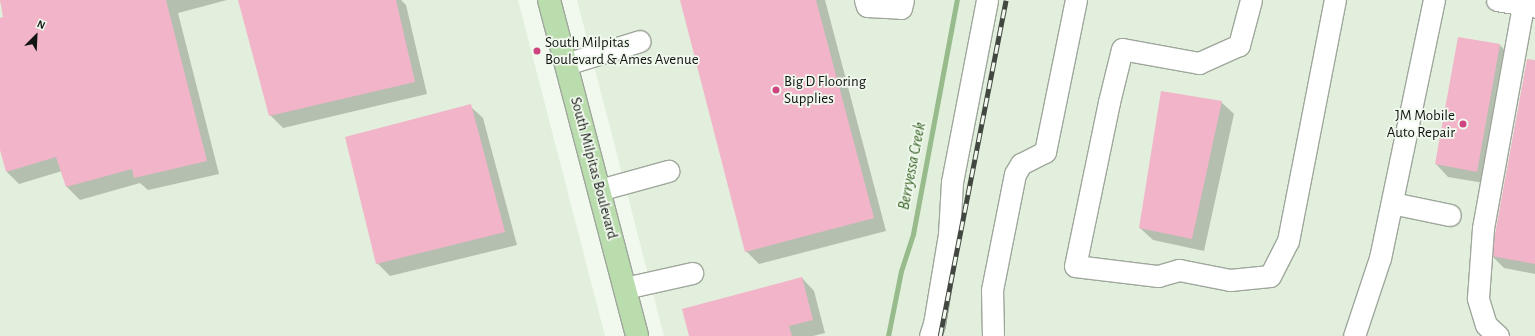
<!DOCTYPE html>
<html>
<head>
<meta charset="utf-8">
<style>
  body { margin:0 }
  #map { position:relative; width:1535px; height:336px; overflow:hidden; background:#f1f9ee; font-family:"Alegreya Sans",sans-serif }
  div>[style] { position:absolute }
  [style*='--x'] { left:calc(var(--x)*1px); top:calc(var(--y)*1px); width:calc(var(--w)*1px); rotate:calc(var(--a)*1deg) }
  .built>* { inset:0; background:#e2efdd }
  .shadow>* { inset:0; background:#0003 }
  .stream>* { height:5px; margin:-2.5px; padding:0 2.5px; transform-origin:2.5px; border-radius:2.5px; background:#98bb8c }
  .building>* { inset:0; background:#f2b4c9 }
  .roads { filter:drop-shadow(1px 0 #9fa79c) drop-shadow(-1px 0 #9fa79c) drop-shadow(0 1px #9fa79c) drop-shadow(0 -1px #9fa79c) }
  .minor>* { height:21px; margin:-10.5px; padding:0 10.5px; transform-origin:10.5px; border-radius:10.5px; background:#fff }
  .major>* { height:22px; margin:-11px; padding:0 11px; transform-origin:11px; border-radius:11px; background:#baddad }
  .rail>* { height:4.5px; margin-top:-2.25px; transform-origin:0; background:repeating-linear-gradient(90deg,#f1f9ee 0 9px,#434741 0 18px); box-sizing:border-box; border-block:1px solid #434741 }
  .dots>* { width:11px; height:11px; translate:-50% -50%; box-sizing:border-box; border:2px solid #f1f9ee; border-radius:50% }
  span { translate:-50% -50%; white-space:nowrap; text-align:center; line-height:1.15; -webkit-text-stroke:3.5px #f1f9ee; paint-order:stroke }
  .poi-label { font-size:15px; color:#121511 }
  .left { translate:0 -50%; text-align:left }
  .right { translate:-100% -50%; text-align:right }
  .street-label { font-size:15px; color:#121511 }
  .water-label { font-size:16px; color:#366324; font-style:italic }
  .north { position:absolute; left:16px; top:16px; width:40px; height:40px; -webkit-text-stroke:3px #f1f9ee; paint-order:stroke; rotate:24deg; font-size:11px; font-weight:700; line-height:16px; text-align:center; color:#121511 }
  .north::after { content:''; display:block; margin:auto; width:14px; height:18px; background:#121511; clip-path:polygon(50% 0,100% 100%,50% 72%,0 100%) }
</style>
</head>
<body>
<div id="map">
  <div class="built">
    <div style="clip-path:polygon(0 0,518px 0,605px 336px,0 336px)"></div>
    <div style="clip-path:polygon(577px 0,1535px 0,1535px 336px,664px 336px)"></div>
  </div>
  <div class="shadow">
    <div style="clip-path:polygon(0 0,227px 0,178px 13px,219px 174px,148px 190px,140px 183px,80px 200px,67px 187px,62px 171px,19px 184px,7px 172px,0 146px,0 19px,5px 18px)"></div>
    <div style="clip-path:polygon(239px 0,401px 0,406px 5px,427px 94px,283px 128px,270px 115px)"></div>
    <div style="clip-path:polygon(681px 0,825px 0,886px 231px,759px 264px,746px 251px)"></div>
    <div style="clip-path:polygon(1500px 45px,1512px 58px,1490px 184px,1448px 177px,1436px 164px)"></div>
    <div style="clip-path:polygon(1535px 62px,1535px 274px,1504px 268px,1492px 256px)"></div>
    <div style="clip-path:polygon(1221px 102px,1234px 114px,1204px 251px,1153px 240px,1140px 228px)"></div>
    <div style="clip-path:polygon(470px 106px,483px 118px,517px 245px,390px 276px,377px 263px)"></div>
    <div style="clip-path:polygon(802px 278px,814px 291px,825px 333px,813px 336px,690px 336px)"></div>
  </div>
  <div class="stream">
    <div style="--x:888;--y:336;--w:66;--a:-78.7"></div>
    <div style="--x:901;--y:271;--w:39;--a:-72"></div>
    <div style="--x:913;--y:234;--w:238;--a:-79.4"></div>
  </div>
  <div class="building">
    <div style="clip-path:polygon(0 0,166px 0,207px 161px,134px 178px,132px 169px,66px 187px,56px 157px,6px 172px,0 150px,0 18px,3px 17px)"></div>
    <div style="clip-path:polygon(238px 0,396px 0,415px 82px,269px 116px)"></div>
    <div style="clip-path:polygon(680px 0,816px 0,874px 218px,745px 252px)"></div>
    <div style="clip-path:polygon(1458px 37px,1500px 44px,1477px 172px,1435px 164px)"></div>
    <div style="clip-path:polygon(1527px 59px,1535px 60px,1535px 264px,1491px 256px)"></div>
    <div style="clip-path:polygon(1161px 91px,1222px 101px,1192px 239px,1139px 228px)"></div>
    <div style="clip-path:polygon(471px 104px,505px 232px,376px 264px,345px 137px)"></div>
    <div style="clip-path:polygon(802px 277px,813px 320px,789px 326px,792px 336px,689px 336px,682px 309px)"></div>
  </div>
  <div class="roads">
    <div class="minor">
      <div style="--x:865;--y:0;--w:6;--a:72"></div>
      <div style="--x:867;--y:6;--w:34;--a:3"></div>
      <div style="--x:901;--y:8;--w:8;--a:-76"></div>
      <div style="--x:1251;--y:0;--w:47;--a:104.9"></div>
      <div style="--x:1239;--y:45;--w:44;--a:155.8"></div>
      <div style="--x:1199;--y:63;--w:78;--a:-169.7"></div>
      <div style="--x:1122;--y:49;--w:55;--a:103.8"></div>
      <div style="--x:1109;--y:102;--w:167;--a:101.7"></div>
      <div style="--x:1075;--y:266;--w:84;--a:6.9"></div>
      <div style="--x:1158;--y:276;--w:22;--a:-16"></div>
      <div style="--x:1179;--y:270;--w:52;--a:11.1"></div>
      <div style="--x:1230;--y:280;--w:40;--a:-5.7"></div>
      <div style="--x:1270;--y:276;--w:39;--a:-63"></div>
      <div style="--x:1288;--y:241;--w:246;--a:-79"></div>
      <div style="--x:1497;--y:0;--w:39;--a:10"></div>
      <div style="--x:566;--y:64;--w:77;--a:-17.3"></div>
      <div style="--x:599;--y:190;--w:72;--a:-15.4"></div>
      <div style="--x:1392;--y:203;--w:59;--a:11.7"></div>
      <div style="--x:625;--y:288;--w:69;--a:-12.6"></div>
      <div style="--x:930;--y:336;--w:13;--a:-72"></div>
      <div style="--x:934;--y:324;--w:91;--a:-80.5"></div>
      <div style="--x:949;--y:234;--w:52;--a:-86.7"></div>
      <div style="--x:952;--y:182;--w:185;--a:-79.1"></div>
      <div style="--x:993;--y:336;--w:46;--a:-91.2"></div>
      <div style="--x:992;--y:290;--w:118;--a:-78.8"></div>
      <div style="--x:1015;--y:174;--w:12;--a:-59"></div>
      <div style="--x:1021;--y:164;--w:27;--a:-27"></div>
      <div style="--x:1045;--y:152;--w:155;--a:-78.5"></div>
      <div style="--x:1354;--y:336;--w:82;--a:-71.6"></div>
      <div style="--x:1380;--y:258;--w:264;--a:-78.2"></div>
      <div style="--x:1498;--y:336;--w:16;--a:-137"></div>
      <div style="--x:1486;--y:325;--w:28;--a:-107"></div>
      <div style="--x:1478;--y:298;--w:70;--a:-85.9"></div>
      <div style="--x:1483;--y:228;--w:232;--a:-79.8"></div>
    </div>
    <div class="major">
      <div style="--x:549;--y:0;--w:347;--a:75.3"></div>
    </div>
  </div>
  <div class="rail">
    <div style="--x:940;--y:336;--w:342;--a:-78.9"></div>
  </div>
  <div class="dots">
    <div style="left:537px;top:51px;background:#cd4481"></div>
    <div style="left:776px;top:90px;background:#cd4481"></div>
    <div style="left:1463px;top:124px;background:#cd4481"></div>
  </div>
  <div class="poi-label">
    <span class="left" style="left:545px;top:51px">South Milpitas<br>Boulevard &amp; Ames Avenue</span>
    <span class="left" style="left:784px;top:90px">Big D Flooring<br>Supplies</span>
    <span class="right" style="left:1455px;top:124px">JM Mobile<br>Auto Repair</span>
  </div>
  <div class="street-label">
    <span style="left:594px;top:168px;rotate:75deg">South Milpitas Boulevard</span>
  </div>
  <div class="water-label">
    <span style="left:912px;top:166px;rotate:-79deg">Berryessa Creek</span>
  </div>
  <div class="north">N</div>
</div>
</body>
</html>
